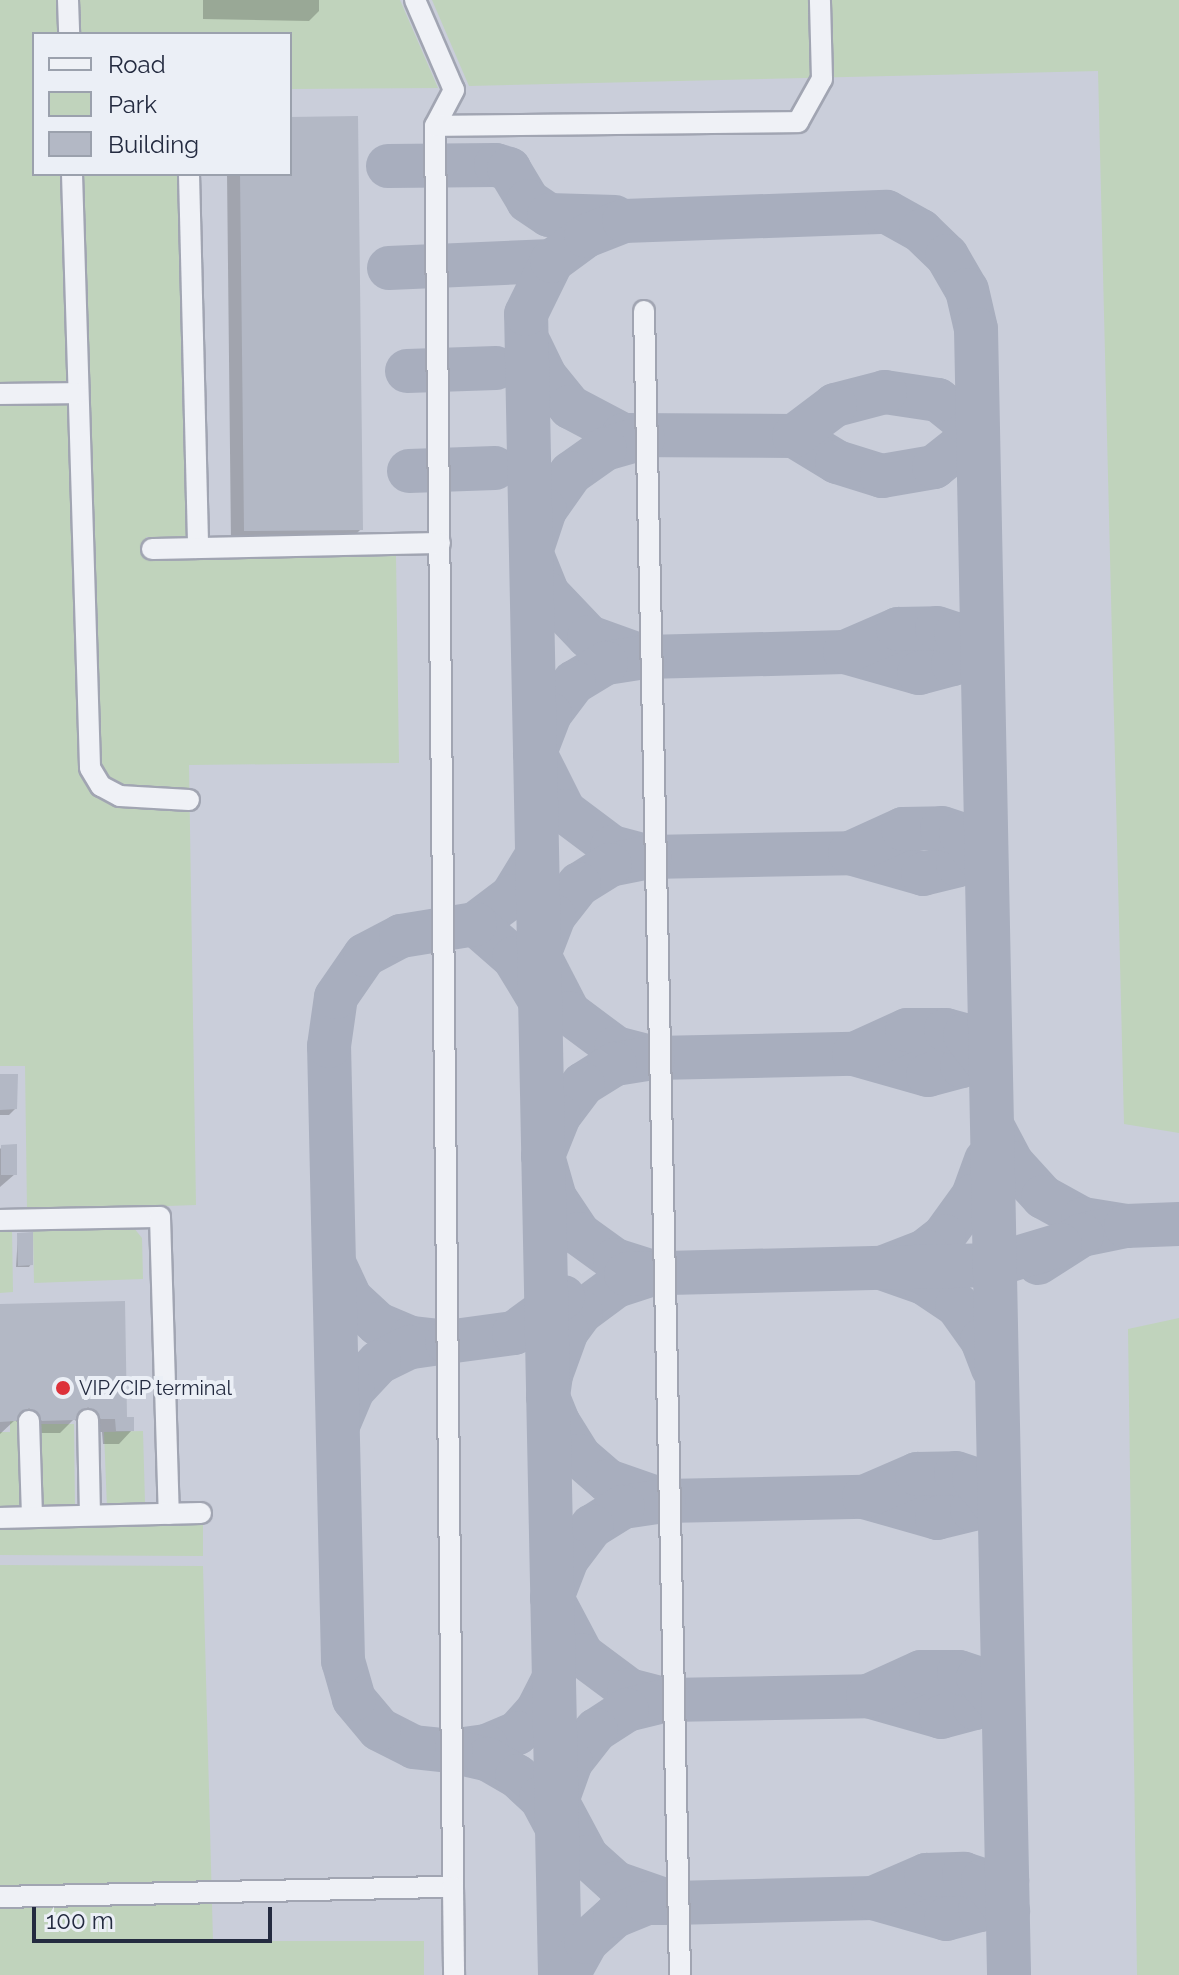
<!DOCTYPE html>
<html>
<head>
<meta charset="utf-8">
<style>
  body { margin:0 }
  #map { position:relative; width:1179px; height:1975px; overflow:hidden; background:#dcdfe8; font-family:Raleway,sans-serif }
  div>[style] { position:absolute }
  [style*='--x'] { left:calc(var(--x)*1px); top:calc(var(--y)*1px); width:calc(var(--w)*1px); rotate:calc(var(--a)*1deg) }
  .built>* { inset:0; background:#caceda }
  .green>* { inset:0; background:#c0d3bc }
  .shadow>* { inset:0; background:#0003 }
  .taxiway>* { height:44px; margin:-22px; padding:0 22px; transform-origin:22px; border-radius:22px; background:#a8aebe }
  .building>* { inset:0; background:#b3b8c5 }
  .roads { filter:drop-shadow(2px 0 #a1a5b2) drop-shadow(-2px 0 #a1a5b2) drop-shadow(0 2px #a1a5b2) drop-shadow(0 -2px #a1a5b2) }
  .minor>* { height:20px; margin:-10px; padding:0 10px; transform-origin:10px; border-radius:10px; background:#eff1f6 }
  .dots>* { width:22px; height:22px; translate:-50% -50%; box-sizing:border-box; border:4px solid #ebeff6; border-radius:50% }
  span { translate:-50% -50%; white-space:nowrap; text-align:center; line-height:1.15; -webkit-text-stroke:8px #ebeff6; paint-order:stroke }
  .poi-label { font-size:20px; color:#242b40 }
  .left { translate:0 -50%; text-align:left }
  .legend { position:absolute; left:32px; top:32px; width:260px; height:144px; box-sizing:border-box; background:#ebeff6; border:2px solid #9ba1ad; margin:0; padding:10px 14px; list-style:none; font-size:24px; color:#242b40 }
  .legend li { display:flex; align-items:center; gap:16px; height:40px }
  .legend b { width:40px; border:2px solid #9ba1ad }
  .scale { position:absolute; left:32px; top:1907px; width:240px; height:36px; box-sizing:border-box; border:4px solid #242b40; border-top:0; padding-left:10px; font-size:24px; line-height:28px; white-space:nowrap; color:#242b40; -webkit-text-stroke:6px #ebeff6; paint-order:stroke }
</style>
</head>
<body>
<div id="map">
  <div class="built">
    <div style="clip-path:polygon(evenodd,0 0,1179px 0,1179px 1975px,0 1975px,0 0,34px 34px,290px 34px,290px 174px,34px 174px,34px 34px)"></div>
  </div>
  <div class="green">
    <div style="clip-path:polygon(0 0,400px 0,438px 88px,290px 89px,290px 34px,34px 34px,34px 174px,183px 174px,191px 537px,146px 537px,146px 560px,396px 556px,399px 763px,189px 765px,196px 1205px,27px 1211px,25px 1066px,0 1066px)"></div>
    <div style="clip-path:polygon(432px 0,1179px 0,1179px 1133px,1124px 1124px,1098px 71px,469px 86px)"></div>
    <div style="clip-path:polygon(134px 1228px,142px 1238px,143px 1279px,34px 1283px,33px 1229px)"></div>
    <div style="clip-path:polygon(0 1229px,12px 1229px,13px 1292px,0 1293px)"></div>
    <div style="clip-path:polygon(1179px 1318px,1179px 1975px,1137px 1975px,1128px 1329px)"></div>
    <div style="clip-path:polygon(10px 1421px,21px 1421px,24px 1507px,0 1506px,0 1432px,10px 1432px)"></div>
    <div style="clip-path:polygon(38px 1424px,74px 1424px,75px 1510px,39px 1510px)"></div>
    <div style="clip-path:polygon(143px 1431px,145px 1503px,107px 1508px,104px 1432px)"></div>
    <div style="clip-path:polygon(203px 1522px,203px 1556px,0 1555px,0 1526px)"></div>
    <div style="clip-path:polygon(0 1565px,203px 1566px,213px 1941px,424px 1941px,424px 1975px,0 1975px)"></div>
  </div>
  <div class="shadow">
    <div style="clip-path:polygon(203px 0,319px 0,319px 11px,309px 21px,203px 19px)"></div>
    <div style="clip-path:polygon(290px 119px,361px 529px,347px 543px,231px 544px,227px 174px,290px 174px)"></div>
    <div style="clip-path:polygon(0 1076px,15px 1109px,9px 1115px,0 1115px)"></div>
    <div style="clip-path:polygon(2px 1147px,15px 1174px,0 1187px,0 1149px)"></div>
    <div style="clip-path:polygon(18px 1235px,31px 1264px,29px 1267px,16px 1267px)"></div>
    <div style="clip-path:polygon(0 1306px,125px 1419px,132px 1430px,119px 1444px,103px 1444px,102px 1432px,87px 1432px,74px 1419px,60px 1433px,28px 1433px,15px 1420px,0 1434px)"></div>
  </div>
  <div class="taxiway">
    <div style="--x:388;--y:166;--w:108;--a:-0.5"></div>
    <div style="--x:496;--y:165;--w:14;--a:17"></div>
    <div style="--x:509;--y:169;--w:37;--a:59"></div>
    <div style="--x:528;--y:201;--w:25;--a:34"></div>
    <div style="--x:549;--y:215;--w:66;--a:1.7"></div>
    <div style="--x:389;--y:268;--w:163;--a:-2.5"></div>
    <div style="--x:530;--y:345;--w:34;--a:64"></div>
    <div style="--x:545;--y:376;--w:40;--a:51"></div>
    <div style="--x:570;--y:407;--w:60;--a:27.8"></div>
    <div style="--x:623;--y:435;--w:171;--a:0.3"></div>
    <div style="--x:794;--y:436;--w:50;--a:31.2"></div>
    <div style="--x:837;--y:462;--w:47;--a:17.3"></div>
    <div style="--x:882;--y:476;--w:53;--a:-9.8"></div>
    <div style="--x:934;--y:467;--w:56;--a:-38.5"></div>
    <div style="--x:978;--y:432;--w:51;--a:-141.3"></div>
    <div style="--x:938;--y:400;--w:54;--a:-171.4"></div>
    <div style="--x:885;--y:392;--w:52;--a:165.4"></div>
    <div style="--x:835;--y:405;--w:51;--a:142.9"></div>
    <div style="--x:407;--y:371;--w:89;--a:-1.9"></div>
    <div style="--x:643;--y:438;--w:40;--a:164"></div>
    <div style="--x:605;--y:449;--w:42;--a:144.8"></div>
    <div style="--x:571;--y:473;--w:45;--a:125.1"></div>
    <div style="--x:545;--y:510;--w:44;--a:108.4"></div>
    <div style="--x:531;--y:552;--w:45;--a:68"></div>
    <div style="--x:548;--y:594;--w:59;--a:46.4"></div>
    <div style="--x:589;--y:637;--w:59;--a:19.7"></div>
    <div style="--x:645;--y:657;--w:200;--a:-1.4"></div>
    <div style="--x:845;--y:652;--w:77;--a:15.8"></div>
    <div style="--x:919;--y:673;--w:35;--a:-15"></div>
    <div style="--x:953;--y:664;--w:42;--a:-47.9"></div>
    <div style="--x:409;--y:471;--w:86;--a:-2"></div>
    <div style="--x:845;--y:652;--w:58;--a:-23.5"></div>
    <div style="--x:898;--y:629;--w:39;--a:-1"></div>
    <div style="--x:937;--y:628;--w:20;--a:18"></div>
    <div style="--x:956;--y:634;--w:41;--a:50.9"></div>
    <div style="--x:645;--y:657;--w:39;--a:171"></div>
    <div style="--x:606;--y:663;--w:37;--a:149"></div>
    <div style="--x:574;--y:682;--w:40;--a:127"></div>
    <div style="--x:550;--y:714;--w:42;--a:111"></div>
    <div style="--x:535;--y:753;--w:65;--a:63.4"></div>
    <div style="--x:564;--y:811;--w:60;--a:36.9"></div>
    <div style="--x:612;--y:847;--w:39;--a:15"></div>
    <div style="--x:650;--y:857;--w:200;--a:-1.1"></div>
    <div style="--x:850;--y:853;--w:76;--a:16"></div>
    <div style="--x:923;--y:874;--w:36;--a:-14"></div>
    <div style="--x:958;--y:865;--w:40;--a:-48"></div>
    <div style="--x:850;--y:853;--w:58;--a:-24.4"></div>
    <div style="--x:903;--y:829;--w:39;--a:-1"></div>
    <div style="--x:942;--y:828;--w:20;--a:18"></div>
    <div style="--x:961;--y:834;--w:41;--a:52.9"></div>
    <div style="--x:537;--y:855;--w:48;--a:121.4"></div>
    <div style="--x:512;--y:896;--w:46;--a:142.9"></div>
    <div style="--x:475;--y:924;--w:52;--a:41.1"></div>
    <div style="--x:514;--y:958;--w:50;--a:58.8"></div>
    <div style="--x:650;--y:857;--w:41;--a:168.7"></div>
    <div style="--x:610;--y:865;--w:36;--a:148"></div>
    <div style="--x:579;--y:884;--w:41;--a:128"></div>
    <div style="--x:554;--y:916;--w:42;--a:111"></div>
    <div style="--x:539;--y:955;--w:65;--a:62.7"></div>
    <div style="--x:569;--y:1013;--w:59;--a:36.7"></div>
    <div style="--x:616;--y:1048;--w:40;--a:14.4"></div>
    <div style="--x:655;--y:1058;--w:199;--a:-1.2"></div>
    <div style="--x:854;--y:1054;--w:77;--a:15.8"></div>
    <div style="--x:928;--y:1075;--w:35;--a:-15"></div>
    <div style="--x:962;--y:1066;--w:40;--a:-48"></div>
    <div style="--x:854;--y:1054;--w:58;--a:-24.4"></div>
    <div style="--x:907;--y:1030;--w:39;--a:0"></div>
    <div style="--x:946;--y:1030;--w:20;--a:15"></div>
    <div style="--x:965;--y:1035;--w:41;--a:52"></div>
    <div style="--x:653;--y:1058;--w:38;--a:171"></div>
    <div style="--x:615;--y:1064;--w:38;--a:148"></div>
    <div style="--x:583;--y:1084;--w:40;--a:127"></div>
    <div style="--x:559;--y:1116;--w:43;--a:111.8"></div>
    <div style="--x:543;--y:1156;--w:44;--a:74.1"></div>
    <div style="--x:555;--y:1198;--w:43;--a:56.3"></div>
    <div style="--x:579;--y:1234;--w:44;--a:35.8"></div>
    <div style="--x:615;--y:1260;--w:43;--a:17.6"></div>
    <div style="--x:993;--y:1127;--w:41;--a:62.2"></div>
    <div style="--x:1012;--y:1163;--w:46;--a:47.6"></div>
    <div style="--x:1043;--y:1197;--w:46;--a:28.8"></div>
    <div style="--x:1083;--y:1219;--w:44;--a:9.2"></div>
    <div style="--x:1126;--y:1226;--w:45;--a:168.4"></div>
    <div style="--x:1082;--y:1235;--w:52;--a:147.5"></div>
    <div style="--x:986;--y:1160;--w:38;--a:110"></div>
    <div style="--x:973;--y:1196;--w:49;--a:125.9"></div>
    <div style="--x:944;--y:1236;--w:24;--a:142"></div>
    <div style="--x:925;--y:1251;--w:47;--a:158.9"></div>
    <div style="--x:881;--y:1268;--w:46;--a:19.2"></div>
    <div style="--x:924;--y:1283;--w:40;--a:34"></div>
    <div style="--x:957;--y:1305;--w:43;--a:54.5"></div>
    <div style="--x:982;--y:1340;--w:30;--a:69"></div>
    <div style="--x:1126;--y:1226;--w:53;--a:-2.2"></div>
    <div style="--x:334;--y:1263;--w:38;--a:65"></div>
    <div style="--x:350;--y:1298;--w:38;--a:43"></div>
    <div style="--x:378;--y:1324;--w:36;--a:23"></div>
    <div style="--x:411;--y:1338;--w:36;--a:6"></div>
    <div style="--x:447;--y:1342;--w:37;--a:172"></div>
    <div style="--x:410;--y:1347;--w:34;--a:154"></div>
    <div style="--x:379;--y:1362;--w:38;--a:133"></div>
    <div style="--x:353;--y:1390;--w:36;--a:113"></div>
    <div style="--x:656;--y:1273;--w:42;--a:162"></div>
    <div style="--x:616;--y:1286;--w:44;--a:143.4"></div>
    <div style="--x:581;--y:1312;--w:24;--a:126"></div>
    <div style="--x:567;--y:1331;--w:47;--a:110"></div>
    <div style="--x:551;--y:1375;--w:22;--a:98"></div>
    <div style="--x:548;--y:1397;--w:27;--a:68"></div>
    <div style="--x:558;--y:1422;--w:40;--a:58"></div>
    <div style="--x:579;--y:1456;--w:38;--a:41"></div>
    <div style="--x:608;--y:1481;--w:60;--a:19.3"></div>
    <div style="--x:665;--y:1501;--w:199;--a:-1.2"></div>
    <div style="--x:864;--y:1497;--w:76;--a:16"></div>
    <div style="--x:937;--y:1518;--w:36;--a:-14"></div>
    <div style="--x:972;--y:1509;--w:40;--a:-48"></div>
    <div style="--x:626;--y:1274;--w:368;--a:-1.4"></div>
    <div style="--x:994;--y:1265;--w:69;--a:-16.9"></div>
    <div style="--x:447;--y:1342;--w:68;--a:-7.7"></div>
    <div style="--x:514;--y:1333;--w:61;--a:-36.3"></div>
    <div style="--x:864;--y:1497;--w:58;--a:-23.5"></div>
    <div style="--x:917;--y:1474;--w:39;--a:-1"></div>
    <div style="--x:956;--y:1473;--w:19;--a:18"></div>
    <div style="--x:974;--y:1479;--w:40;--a:51"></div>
    <div style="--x:664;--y:1501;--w:41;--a:171.7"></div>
    <div style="--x:623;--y:1507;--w:36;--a:148"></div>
    <div style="--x:592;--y:1526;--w:41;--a:127.1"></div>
    <div style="--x:567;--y:1559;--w:42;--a:111"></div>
    <div style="--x:552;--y:1598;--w:64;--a:62.2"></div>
    <div style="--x:582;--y:1655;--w:59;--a:36.7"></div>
    <div style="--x:629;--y:1690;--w:40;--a:14.4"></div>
    <div style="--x:668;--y:1700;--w:200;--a:-1.1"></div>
    <div style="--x:868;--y:1696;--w:76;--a:16"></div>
    <div style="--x:941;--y:1717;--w:35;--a:-15"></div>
    <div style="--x:975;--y:1708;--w:40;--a:-46"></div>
    <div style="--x:554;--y:1678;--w:36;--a:117"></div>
    <div style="--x:538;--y:1710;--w:31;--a:132"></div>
    <div style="--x:517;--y:1733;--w:34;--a:157"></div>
    <div style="--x:486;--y:1746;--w:35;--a:172"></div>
    <div style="--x:451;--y:1751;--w:37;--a:13"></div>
    <div style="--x:487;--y:1759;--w:34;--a:30"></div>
    <div style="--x:517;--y:1776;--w:33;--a:43"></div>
    <div style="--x:541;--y:1798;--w:34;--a:62"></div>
    <div style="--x:868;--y:1696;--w:58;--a:-24.4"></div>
    <div style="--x:921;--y:1672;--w:38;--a:0"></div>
    <div style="--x:959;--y:1672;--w:20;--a:18"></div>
    <div style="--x:978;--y:1678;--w:39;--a:50"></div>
    <div style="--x:668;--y:1700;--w:42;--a:166.3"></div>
    <div style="--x:627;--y:1710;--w:37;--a:147"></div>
    <div style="--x:596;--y:1730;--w:41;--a:128"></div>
    <div style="--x:571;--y:1762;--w:41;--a:109.7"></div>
    <div style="--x:557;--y:1801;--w:64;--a:61.8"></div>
    <div style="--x:587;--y:1857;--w:39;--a:42"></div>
    <div style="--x:616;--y:1883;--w:60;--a:19.3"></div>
    <div style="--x:673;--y:1903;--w:200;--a:-1.4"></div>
    <div style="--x:873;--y:1898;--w:76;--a:16"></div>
    <div style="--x:946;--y:1919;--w:35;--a:-15"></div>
    <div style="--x:980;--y:1910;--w:40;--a:-47"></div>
    <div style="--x:451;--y:1751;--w:37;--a:-174"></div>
    <div style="--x:414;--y:1747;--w:39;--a:-153"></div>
    <div style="--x:379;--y:1729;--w:39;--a:-130"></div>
    <div style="--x:354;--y:1699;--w:40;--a:-106"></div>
    <div style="--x:343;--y:1661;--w:615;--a:-91.3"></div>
    <div style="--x:329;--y:1046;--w:49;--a:-81.9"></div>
    <div style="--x:336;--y:997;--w:51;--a:-55.4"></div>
    <div style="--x:365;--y:955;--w:41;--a:-27.8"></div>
    <div style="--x:401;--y:936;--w:75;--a:-9.2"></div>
    <div style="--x:873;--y:1898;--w:58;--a:-23.5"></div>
    <div style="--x:926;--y:1875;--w:38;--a:-2"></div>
    <div style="--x:964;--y:1874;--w:20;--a:18"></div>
    <div style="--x:983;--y:1880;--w:40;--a:51"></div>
    <div style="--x:560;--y:1975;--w:1661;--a:-91.17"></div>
    <div style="--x:526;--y:314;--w:59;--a:-63.9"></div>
    <div style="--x:552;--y:261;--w:42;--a:-36.3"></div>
    <div style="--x:586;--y:236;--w:41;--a:-21.5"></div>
    <div style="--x:624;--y:221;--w:263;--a:-2"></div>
    <div style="--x:887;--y:212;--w:39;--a:29"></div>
    <div style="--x:921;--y:231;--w:36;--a:44"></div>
    <div style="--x:947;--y:256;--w:39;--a:60"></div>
    <div style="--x:967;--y:290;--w:40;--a:77"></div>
    <div style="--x:976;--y:329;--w:1646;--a:88.85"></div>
    <div style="--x:568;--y:1975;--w:38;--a:-61"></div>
    <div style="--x:586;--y:1942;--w:39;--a:-42"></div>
    <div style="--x:615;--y:1916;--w:35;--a:-22"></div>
    <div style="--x:648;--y:1903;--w:22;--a:0"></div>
  </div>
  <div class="building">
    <div style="clip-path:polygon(358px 116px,363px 530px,244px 531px,240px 174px,290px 174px,290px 117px)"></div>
    <div style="clip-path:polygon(0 1074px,18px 1074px,17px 1109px,0 1110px)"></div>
    <div style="clip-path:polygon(17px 1144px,17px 1175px,1px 1175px,1px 1145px)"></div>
    <div style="clip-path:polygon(33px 1232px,33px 1265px,18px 1266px,17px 1233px)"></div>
    <div style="clip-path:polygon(125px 1301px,127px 1417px,134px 1417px,134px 1431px,116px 1431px,115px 1419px,101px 1419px,88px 1407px,75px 1420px,42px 1421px,29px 1408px,16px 1421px,0 1422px,0 1304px)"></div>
  </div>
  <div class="roads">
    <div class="minor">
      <div style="--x:68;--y:0;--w:34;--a:88"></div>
      <div style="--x:415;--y:0;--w:98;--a:66.6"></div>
      <div style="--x:454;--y:90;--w:41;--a:117.8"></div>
      <div style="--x:435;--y:126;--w:1761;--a:89.41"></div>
      <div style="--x:435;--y:126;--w:363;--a:-0.6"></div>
      <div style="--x:798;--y:122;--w:49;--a:-60.8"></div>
      <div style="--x:822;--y:79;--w:79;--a:-91.5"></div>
      <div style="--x:72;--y:174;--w:594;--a:88.26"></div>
      <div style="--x:90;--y:768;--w:21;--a:59"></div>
      <div style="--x:101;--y:786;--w:21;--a:28"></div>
      <div style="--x:120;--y:796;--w:69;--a:3.3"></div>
      <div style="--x:189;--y:174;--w:374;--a:88.6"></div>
      <div style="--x:644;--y:311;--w:1664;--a:88.76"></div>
      <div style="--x:0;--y:394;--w:77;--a:-0.7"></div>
      <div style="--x:152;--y:549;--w:288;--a:-1.2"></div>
      <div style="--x:0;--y:1220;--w:160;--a:-1.1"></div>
      <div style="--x:160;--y:1217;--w:297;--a:88.3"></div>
      <div style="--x:88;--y:1420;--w:95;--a:88.8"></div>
      <div style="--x:29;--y:1421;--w:96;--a:88.2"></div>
      <div style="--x:0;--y:1518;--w:201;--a:-1.4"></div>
      <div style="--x:0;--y:1897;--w:453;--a:-1.3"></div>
      <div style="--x:453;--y:1887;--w:88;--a:89.3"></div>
    </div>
  </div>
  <div class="dots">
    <div style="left:63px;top:1388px;background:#dd313a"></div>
  </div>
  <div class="poi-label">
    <span class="left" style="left:79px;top:1388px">VIP/CIP terminal</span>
  </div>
  <ul class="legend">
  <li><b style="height:10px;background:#eff1f6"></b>Road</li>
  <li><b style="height:22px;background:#c0d3bc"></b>Park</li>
  <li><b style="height:22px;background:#b3b8c5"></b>Building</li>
  </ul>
  <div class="scale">100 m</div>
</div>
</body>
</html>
